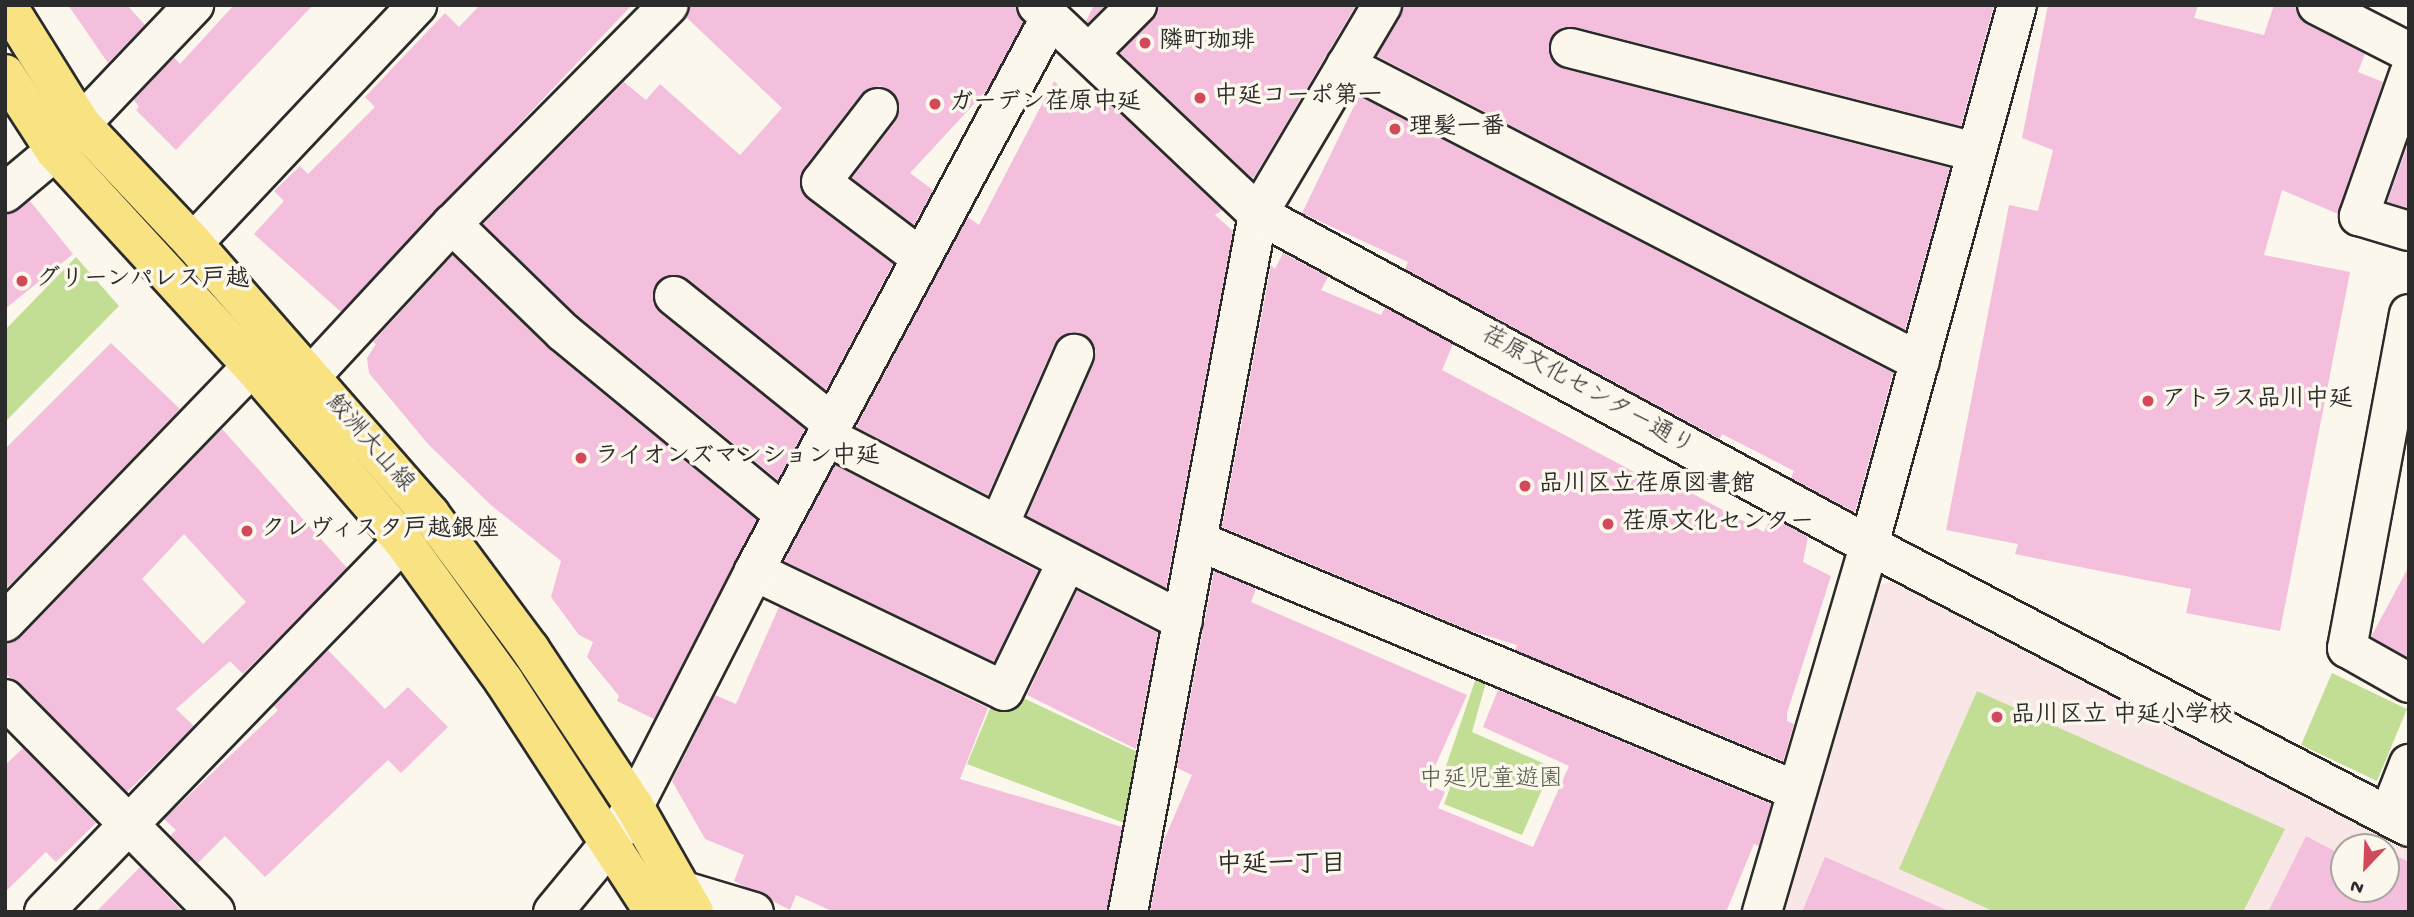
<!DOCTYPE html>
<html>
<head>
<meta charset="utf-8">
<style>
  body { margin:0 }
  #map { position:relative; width:2414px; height:917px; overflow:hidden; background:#fbf7ec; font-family:"Gochi Hand","Klee One",sans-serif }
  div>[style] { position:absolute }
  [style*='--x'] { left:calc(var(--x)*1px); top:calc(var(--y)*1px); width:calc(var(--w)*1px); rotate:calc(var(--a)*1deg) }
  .built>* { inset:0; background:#f9e6e7 }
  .green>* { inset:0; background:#c2de95 }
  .building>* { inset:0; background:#f3bfdc }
  .roads { filter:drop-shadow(2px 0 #2b2b2b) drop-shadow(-2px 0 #2b2b2b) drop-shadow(0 2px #2b2b2b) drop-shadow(0 -2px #2b2b2b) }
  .minor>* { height:38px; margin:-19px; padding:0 19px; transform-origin:19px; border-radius:19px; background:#fbf7ec }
  .major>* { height:38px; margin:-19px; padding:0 19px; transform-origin:19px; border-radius:19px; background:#f8e281 }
  .dots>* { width:19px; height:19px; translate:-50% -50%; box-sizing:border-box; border:4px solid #fbf7ec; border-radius:50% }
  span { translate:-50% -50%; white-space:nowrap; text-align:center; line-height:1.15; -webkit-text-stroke:7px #fbf7ec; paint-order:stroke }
  .poi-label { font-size:24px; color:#2b2b2b; font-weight:700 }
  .left { translate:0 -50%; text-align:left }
  .street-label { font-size:24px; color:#2b2b2b }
  .park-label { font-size:24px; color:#515846 }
  .neighbourhood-label { font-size:26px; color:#2b2b2b; font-weight:700 }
  .frame { position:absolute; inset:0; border:7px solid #2b2b2b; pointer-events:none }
  .north { position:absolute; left:2330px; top:833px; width:70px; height:70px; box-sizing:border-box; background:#fbf7ec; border:2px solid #a8a59f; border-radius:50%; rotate:203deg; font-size:19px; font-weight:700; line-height:28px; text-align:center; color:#2b2b2b }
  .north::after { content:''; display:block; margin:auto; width:24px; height:32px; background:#d1495b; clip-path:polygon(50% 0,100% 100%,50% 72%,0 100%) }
</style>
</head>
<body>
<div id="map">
  <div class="built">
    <div style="clip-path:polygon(evenodd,1895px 580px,2409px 847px,2409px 912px,1778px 912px,1872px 588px,1895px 580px,2344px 847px,2386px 847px,2386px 889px,2344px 889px,2344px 847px)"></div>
  </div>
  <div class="green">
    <div style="clip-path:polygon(76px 257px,119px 306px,5px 422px,5px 330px)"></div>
    <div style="clip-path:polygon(2332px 673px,2407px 709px,2377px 781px,2301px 745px)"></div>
    <div style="clip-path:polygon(1477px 675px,1487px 679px,1472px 732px,1552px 767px,1522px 835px,1444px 804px,1450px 788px,1441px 781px)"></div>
    <div style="clip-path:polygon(1977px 691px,2285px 829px,2243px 912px,1995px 912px,1899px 869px)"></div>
    <div style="clip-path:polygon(996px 694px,1017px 695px,1146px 756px,1135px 827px,967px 764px)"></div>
  </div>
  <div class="building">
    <div style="clip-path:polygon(68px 5px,127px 5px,145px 25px,108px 63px)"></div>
    <div style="clip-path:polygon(234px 5px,313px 5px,176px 150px,136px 110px,139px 107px,134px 100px,174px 57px,180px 64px)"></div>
    <div style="clip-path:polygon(480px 5px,632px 5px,341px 312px,254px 234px,284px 201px,274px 191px,300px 166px,308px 174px,375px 107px,365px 97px,445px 13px,459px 27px)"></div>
    <div style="clip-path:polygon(690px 5px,1016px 5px,1023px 22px,987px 90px,910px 173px,933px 190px,914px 225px,852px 178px,896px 121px,898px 100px,891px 90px,880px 86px,861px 94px,803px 169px,801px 190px,807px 199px,893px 264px,826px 390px,687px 279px,667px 275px,657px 283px,653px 303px,660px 313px,805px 429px,778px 480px,578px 316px,483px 224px,624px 82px,646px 100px,660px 84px,740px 155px,782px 108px,686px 17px)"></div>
    <div style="clip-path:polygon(1094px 5px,1106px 5px,1088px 23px,1086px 21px)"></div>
    <div style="clip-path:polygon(1158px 5px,1356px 5px,1253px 179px,1120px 53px,1152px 20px)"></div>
    <div style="clip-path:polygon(1404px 5px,1994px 5px,1961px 126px,1575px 27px,1563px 27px,1549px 42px,1549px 55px,1565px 69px,1950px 168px,1905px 330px,1377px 56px)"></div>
    <div style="clip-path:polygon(2048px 5px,2198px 5px,2194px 18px,2264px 35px,2274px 5px,2295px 5px,2306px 24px,2365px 54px,2358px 72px,2383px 82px,2338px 214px,2282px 190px,2264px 255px,2350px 272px,2280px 631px,2186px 613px,2191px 589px,2015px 554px,2018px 544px,1946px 530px,2009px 205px,2038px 211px,2053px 150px,2022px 138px)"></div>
    <div style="clip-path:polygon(1054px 81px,1087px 114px,1103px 98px,1222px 210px,1215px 215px,1233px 231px,1166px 588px,1027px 516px,1094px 363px,1096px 351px,1083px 334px,1071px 332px,1054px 345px,988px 495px,856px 427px,968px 217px,979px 225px)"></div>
    <div style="clip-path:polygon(1359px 96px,1893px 373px,1855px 512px,1791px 478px,1794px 471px,1722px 434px,1720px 439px,1405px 269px,1408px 262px,1302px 213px)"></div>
    <div style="clip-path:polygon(2409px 141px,2409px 208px,2387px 202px)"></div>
    <div style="clip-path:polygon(30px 201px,73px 254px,5px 309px,5px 214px)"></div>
    <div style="clip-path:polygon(1283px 253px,1328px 277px,1321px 290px,1381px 315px,1385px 307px,1453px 344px,1442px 370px,1674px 493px,1680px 487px,1764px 532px,1771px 517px,1808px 537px,1803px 562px,1831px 576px,1787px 713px,1787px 721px,1794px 724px,1783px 761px,1515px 650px,1517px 645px,1471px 631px,1222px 527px,1271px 265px,1275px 269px)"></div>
    <div style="clip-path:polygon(453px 255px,549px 349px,757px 520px,654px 719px,617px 701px,619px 696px,587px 657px,593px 642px,579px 635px,551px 597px,561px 561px,492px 506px,428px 444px,369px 373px,367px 358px,376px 344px,373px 342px)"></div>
    <div style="clip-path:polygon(111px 343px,180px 409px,5px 590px,5px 449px)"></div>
    <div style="clip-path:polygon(evenodd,222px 429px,347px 568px,243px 674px,230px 661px,176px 709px,194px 726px,127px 792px,5px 673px,5px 643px,21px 637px,222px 429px,184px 534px,246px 602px,203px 644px,142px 579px,184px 534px)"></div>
    <div style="clip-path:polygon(835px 465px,1038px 571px,994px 662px,784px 561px)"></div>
    <div style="clip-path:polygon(2409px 566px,2409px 658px,2371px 637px)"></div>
    <div style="clip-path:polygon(1214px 571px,1256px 589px,1251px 602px,1467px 695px,1427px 784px,1445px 792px,1438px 808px,1533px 847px,1569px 766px,1483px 727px,1498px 690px,1771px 804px,1759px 846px,1754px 844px,1726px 912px,1150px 912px,1164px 840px,1192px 775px,1177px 768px)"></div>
    <div style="clip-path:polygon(1077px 591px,1158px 633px,1136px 749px,1027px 695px)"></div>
    <div style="clip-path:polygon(779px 607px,988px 708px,960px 779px,1122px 827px,1107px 912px,834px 912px,796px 895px,790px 910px,734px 881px,744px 855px,705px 839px,672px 781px,715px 695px,736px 704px)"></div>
    <div style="clip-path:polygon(328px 650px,385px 709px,408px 687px,448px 727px,401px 773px,388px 760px,265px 877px,225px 836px,198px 863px,170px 836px,176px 830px,164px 819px,278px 710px,274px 706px)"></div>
    <div style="clip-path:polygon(23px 748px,96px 823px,56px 862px,46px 852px,5px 892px,5px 765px)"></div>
    <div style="clip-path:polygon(2306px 836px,2344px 856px,2344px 889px,2386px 889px,2386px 851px,2409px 862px,2409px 912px,2268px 912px)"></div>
    <div style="clip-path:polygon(1825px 857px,1951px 912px,1802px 912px)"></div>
    <div style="clip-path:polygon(140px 867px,183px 912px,96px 912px)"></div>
  </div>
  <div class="roads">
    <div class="minor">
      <div style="--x:1037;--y:5;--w:304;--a:43.4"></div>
      <div style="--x:1258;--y:214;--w:695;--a:28.45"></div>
      <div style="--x:1869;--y:545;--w:609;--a:27.57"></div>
      <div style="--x:2317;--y:5;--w:103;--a:27.1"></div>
      <div style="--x:1570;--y:48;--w:419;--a:14.4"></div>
      <div style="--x:1089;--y:53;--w:68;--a:-45"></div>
      <div style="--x:1346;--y:65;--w:646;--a:27.36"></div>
      <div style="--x:2409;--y:74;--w:151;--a:109.4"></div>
      <div style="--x:2359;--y:216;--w:52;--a:16.7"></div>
      <div style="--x:878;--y:108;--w:93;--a:127.6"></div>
      <div style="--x:821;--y:182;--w:126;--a:37.2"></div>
      <div style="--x:5;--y:193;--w:65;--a:-40"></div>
      <div style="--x:55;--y:151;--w:202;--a:-46.4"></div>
      <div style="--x:452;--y:224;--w:155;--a:44.2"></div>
      <div style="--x:563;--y:332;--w:286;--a:39.5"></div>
      <div style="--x:193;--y:243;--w:327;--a:-46.7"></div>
      <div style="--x:674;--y:296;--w:204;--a:38.8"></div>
      <div style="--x:2409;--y:314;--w:340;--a:100.5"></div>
      <div style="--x:2347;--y:648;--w:71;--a:29.4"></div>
      <div style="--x:311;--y:376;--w:207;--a:-47.2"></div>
      <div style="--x:452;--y:224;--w:308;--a:-45.3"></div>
      <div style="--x:826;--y:436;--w:402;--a:27.4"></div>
      <div style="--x:999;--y:525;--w:187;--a:-66.3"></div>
      <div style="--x:1198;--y:541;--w:649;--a:22.65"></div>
      <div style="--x:754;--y:571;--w:277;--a:25.6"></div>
      <div style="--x:1004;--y:691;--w:144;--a:-64.1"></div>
      <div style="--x:5;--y:622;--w:356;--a:-46"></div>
      <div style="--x:5;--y:699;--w:299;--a:45.4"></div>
      <div style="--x:2389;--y:815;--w:55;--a:-68.6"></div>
      <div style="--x:684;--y:891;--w:73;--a:16.7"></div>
      <div style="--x:44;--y:912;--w:516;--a:-45.94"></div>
      <div style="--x:553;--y:912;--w:91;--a:-50.4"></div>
      <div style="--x:611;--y:842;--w:43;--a:-57.4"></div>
      <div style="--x:634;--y:806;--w:264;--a:-62.9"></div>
      <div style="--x:754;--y:571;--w:627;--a:-61.84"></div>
      <div style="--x:1128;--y:912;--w:710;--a:-79.45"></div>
      <div style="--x:1258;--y:214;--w:243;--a:-59.3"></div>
      <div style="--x:1762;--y:912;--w:382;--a:-73.7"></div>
      <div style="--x:1869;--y:545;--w:560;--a:-74.67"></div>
    </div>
    <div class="major">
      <div style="--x:7;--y:5;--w:140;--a:58.1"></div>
      <div style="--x:81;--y:124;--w:163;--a:46.7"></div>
      <div style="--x:193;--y:243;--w:360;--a:48.8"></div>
      <div style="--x:430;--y:514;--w:168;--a:53.5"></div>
      <div style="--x:530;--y:649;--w:188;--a:56.5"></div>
      <div style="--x:634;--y:806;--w:122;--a:60.5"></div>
      <div style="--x:5;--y:74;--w:92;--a:57"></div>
      <div style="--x:55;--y:151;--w:292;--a:47.5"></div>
      <div style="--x:252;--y:366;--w:231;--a:49.2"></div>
      <div style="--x:403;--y:541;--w:173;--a:54.2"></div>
      <div style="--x:504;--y:681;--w:275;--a:57"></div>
    </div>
  </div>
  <div class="dots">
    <div style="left:1145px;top:43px;background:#d1495b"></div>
    <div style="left:1200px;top:98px;background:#d1495b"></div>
    <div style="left:935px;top:104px;background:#d1495b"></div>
    <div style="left:1395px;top:129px;background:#d1495b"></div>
    <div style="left:22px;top:281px;background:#d1495b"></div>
    <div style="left:2148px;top:401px;background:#d1495b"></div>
    <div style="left:581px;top:458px;background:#d1495b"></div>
    <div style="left:1525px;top:486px;background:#d1495b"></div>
    <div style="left:1608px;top:524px;background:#d1495b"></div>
    <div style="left:247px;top:531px;background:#d1495b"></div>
    <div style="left:1997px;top:717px;background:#d1495b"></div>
  </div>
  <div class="poi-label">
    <span class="left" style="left:1159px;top:43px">隣町珈琲</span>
    <span class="left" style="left:1214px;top:98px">中延コーポ第一</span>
    <span class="left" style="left:949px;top:104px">ガーデン荏原中延</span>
    <span class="left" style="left:1409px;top:129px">理髪一番</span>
    <span class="left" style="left:36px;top:281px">グリーンパレス戸越</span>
    <span class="left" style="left:2162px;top:401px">アトラス品川中延</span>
    <span class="left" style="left:595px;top:458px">ライオンズマンション中延</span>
    <span class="left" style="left:1539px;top:486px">品川区立荏原図書館</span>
    <span class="left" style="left:1622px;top:524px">荏原文化センター</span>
    <span class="left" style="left:261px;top:531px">クレヴィスタ戸越銀座</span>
    <span class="left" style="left:2011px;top:717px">品川区立 中延小学校</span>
  </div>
  <div class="street-label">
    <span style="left:1587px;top:392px;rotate:29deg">荏原文化センター通り</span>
    <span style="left:369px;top:444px;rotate:49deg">鮫洲大山線</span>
  </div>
  <div class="park-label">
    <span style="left:1491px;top:781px">中延児童遊園</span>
  </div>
  <div class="neighbourhood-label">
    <span style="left:1281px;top:867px">中延一丁目</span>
  </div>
  <div class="frame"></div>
  <div class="north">N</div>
</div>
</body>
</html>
